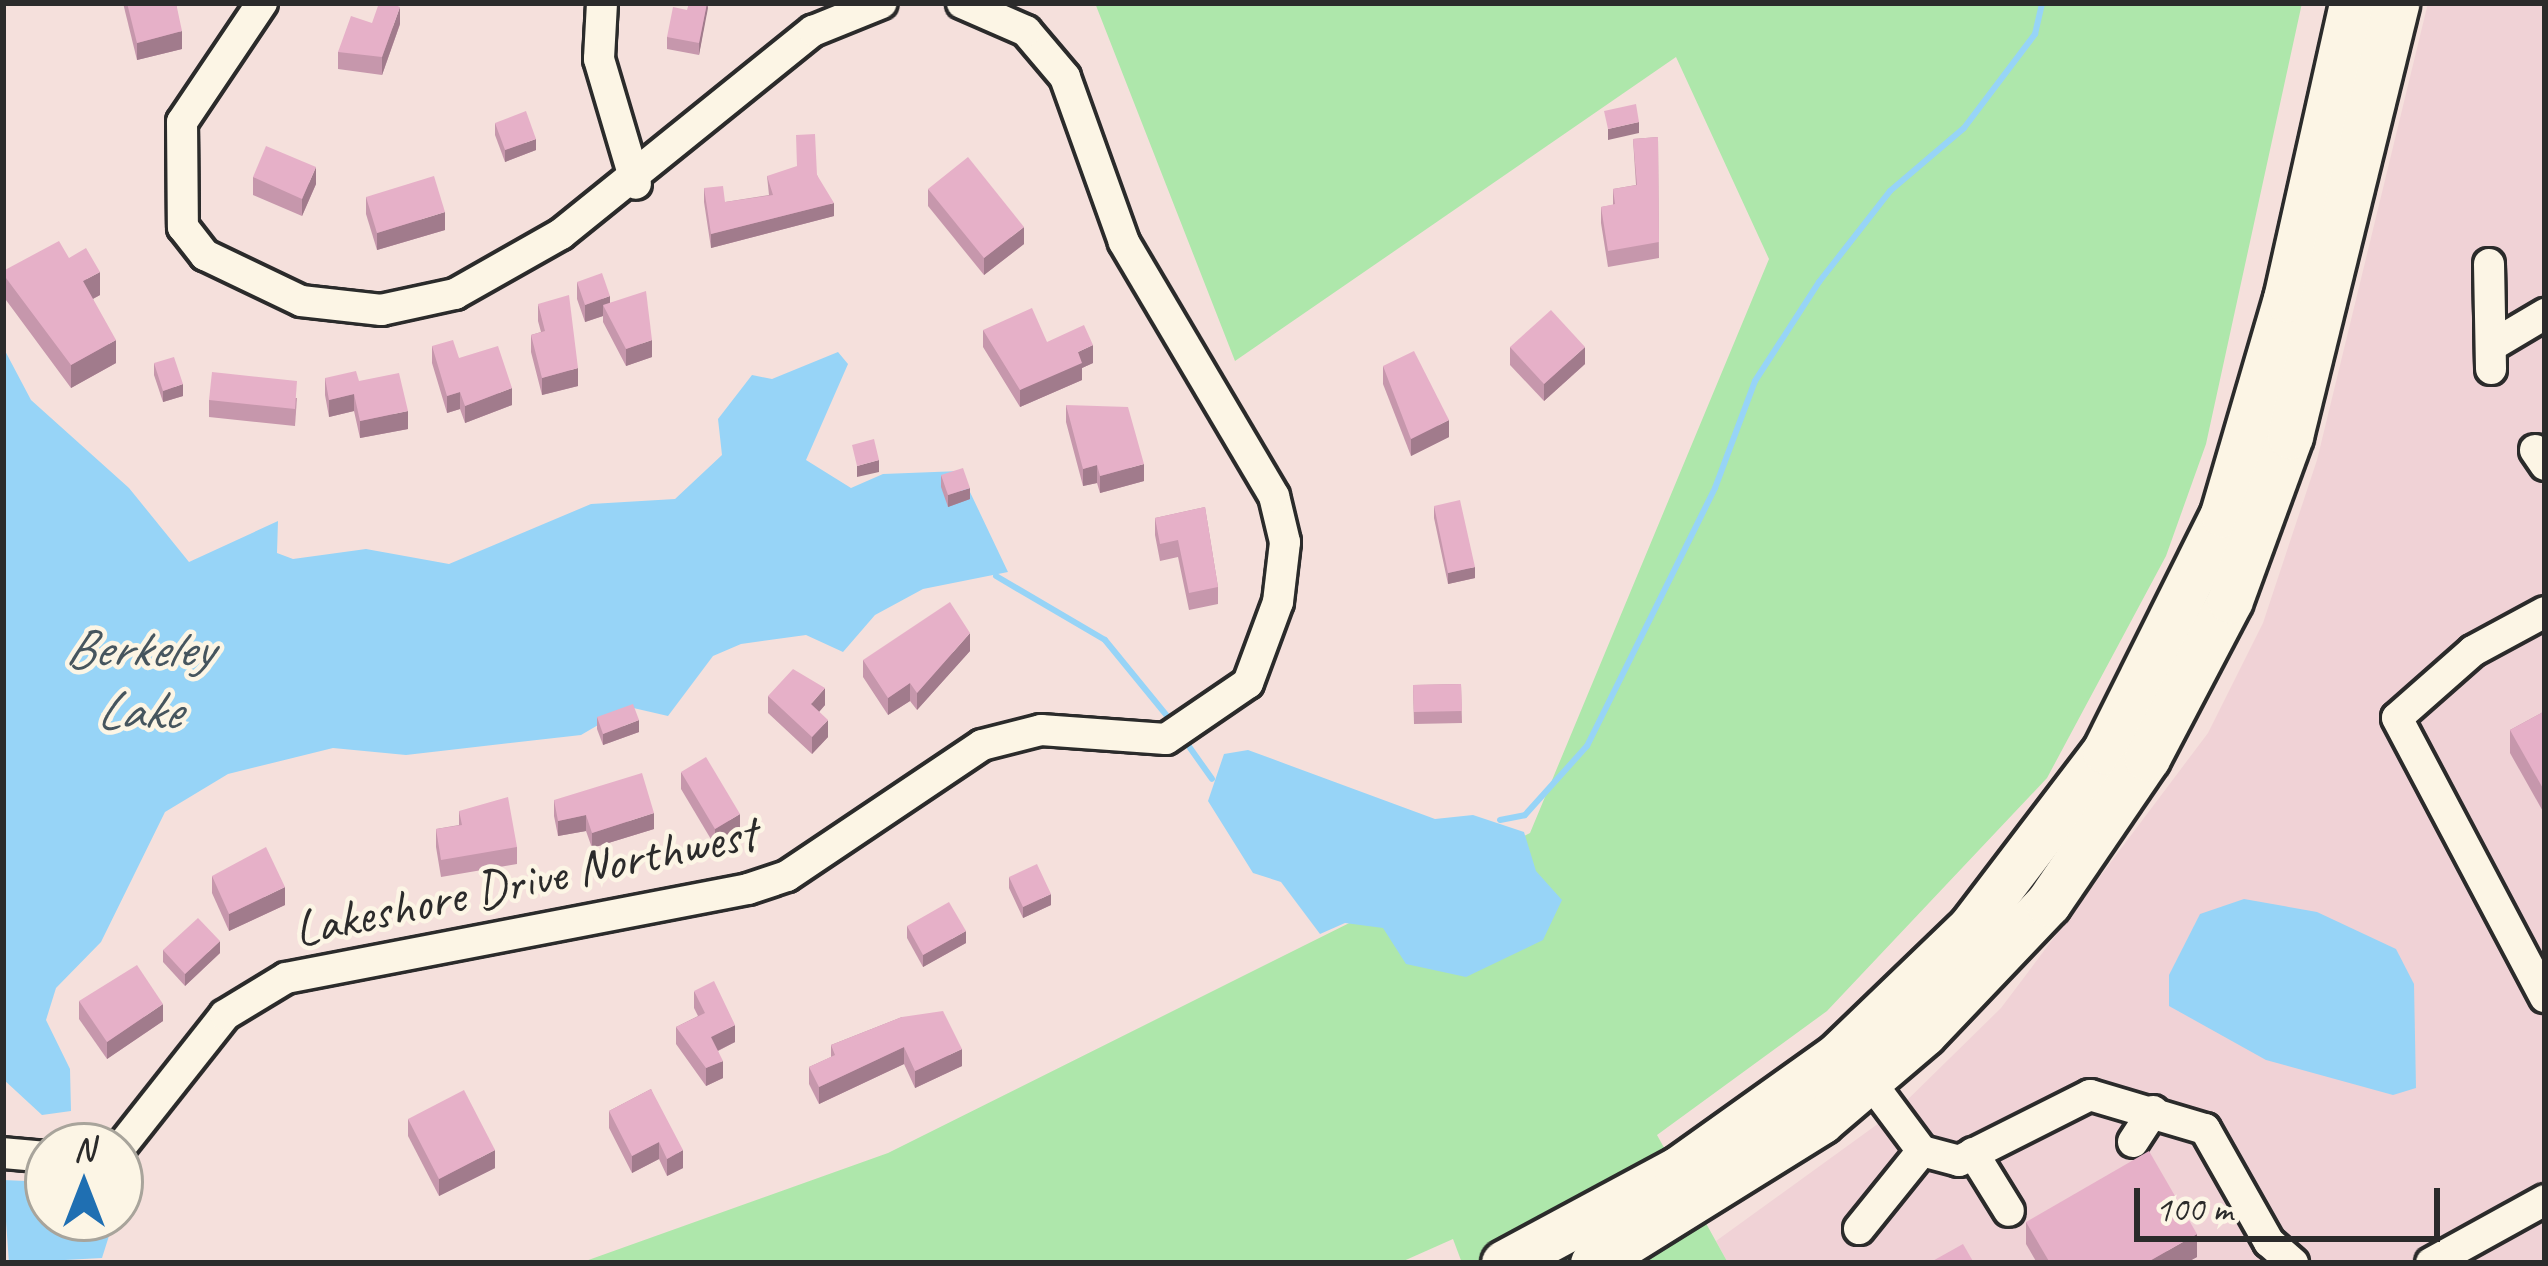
<!DOCTYPE html>
<html>
<head>
<meta charset="utf-8">
<style>
  body { margin:0 }
  #map { position:relative; width:2548px; height:1266px; overflow:hidden; background:#f5e0dc; font-family:Caveat,sans-serif }
  div>[style] { position:absolute }
  [style*='--x'] { left:calc(var(--x)*1px); top:calc(var(--y)*1px); width:calc(var(--w)*1px); rotate:calc(var(--a)*1deg) }
  .built>* { inset:0; background:#f0d2d6 }
  .green>* { inset:0; background:#aee7ab }
  .water>* { inset:0; background:#97d4f7 }
  .stream>* { height:6px; margin:-3px; padding:0 3px; transform-origin:3px; border-radius:3px; background:#97d4f7 }
  .roads { filter:drop-shadow(3px 0 #2b2b2b) drop-shadow(-3px 0 #2b2b2b) drop-shadow(0 3px #2b2b2b) drop-shadow(0 -3px #2b2b2b) }
  .minor>* { height:30px; margin:-15px; padding:0 15px; transform-origin:15px; border-radius:15px; background:#fcf5e5 }
  .highway>* { height:45px; margin:-22.5px; padding:0 22.5px; transform-origin:22.5px; border-radius:22.5px; background:#fcf5e5 }
  .wall>* { inset:0; background:#c697ac }
  .shaded-wall>* { inset:0; background:#a17b8c }
  .building>* { inset:0; background:#e6b0c8 }
  span { translate:-50% -50%; white-space:nowrap; text-align:center; line-height:1.15; -webkit-text-stroke:9px #fcf5e5; paint-order:stroke }
  .street-label { font-size:51px; color:#2b2b2b }
  .water-label { font-size:54px; color:#46555e; font-style:italic }
  .frame { position:absolute; inset:0; border:6px solid #2b2b2b; pointer-events:none }
  .north { position:absolute; left:24px; top:1122px; width:120px; height:120px; box-sizing:border-box; background:#fcf5e5; border:3px solid #a8a49b; border-radius:50%; rotate:0deg; font-size:33px; font-weight:700; line-height:48px; text-align:center; color:#2b2b2b }
  .north::after { content:''; display:block; margin:auto; width:42px; height:54px; background:#1f6fb2; clip-path:polygon(50% 0,100% 100%,50% 72%,0 100%) }
  .scale { position:absolute; left:2134px; top:1188px; width:306px; height:54px; box-sizing:border-box; border:6px solid #2b2b2b; border-top:0; padding-left:15px; font-size:36px; line-height:42px; white-space:nowrap; color:#2b2b2b; -webkit-text-stroke:9px #fcf5e5; paint-order:stroke }
</style>
</head>
<body>
<div id="map">
  <div class="built">
    <div style="clip-path:polygon(2428px 3px,2545px 3px,2545px 1263px,1728px 1263px,1716px 1241px,1897px 1110px,2001px 1008px,2208px 733px,2263px 623px,2317px 460px)"></div>
  </div>
  <div class="green">
    <div style="clip-path:polygon(1095px 3px,2302px 3px,2206px 444px,2166px 556px,2047px 778px,1827px 1011px,1657px 1135px,1728px 1263px,1462px 1263px,1453px 1239px,1399px 1263px,580px 1263px,888px 1153px,1530px 833px,1769px 259px,1676px 57px,1235px 361px)"></div>
  </div>
  <div class="water">
    <div style="clip-path:polygon(3px 347px,31px 400px,129px 488px,189px 562px,278px 521px,277px 553px,293px 559px,366px 549px,449px 564px,591px 504px,675px 499px,722px 455px,718px 419px,752px 375px,772px 379px,838px 352px,848px 364px,806px 460px,851px 488px,883px 474px,960px 471px,1008px 572px,923px 589px,875px 615px,843px 652px,806px 635px,741px 644px,713px 656px,668px 716px,629px 707px,581px 735px,406px 755px,333px 748px,228px 774px,165px 812px,101px 942px,56px 988px,46px 1020px,70px 1069px,71px 1111px,42px 1115px,3px 1079px)"></div>
    <div style="clip-path:polygon(1248px 750px,1435px 819px,1473px 815px,1524px 832px,1536px 871px,1562px 900px,1543px 940px,1466px 977px,1406px 964px,1383px 928px,1345px 923px,1320px 934px,1281px 882px,1253px 873px,1208px 801px,1224px 754px)"></div>
    <div style="clip-path:polygon(2244px 899px,2317px 912px,2396px 949px,2414px 984px,2416px 1088px,2393px 1095px,2266px 1060px,2169px 1006px,2169px 975px,2200px 914px)"></div>
    <div style="clip-path:polygon(3px 1180px,48px 1182px,48px 1218px,114px 1220px,102px 1258px,9px 1263px)"></div>
  </div>
  <div class="stream">
    <div style="--x:996;--y:576;--w:126;--a:30.4"></div>
    <div style="--x:1105;--y:640;--w:106;--a:50.7"></div>
    <div style="--x:1183;--y:738;--w:50;--a:54.7"></div>
    <div style="--x:1500;--y:820;--w:25;--a:-11"></div>
    <div style="--x:1525;--y:815;--w:93;--a:-48.1"></div>
    <div style="--x:1587;--y:746;--w:288;--a:-63.6"></div>
    <div style="--x:1715;--y:488;--w:114;--a:-69.5"></div>
    <div style="--x:1755;--y:381;--w:118;--a:-57.1"></div>
    <div style="--x:1819;--y:282;--w:115;--a:-52"></div>
    <div style="--x:1890;--y:191;--w:97;--a:-40.4"></div>
    <div style="--x:1964;--y:128;--w:118;--a:-52.9"></div>
    <div style="--x:2035;--y:34;--w:32;--a:-77"></div>
  </div>
  <div class="roads">
    <div class="minor">
      <div style="--x:262;--y:3;--w:143;--a:123.9"></div>
      <div style="--x:182;--y:122;--w:105;--a:89.5"></div>
      <div style="--x:183;--y:227;--w:36;--a:52"></div>
      <div style="--x:205;--y:255;--w:106;--a:25.6"></div>
      <div style="--x:301;--y:301;--w:81;--a:6.4"></div>
      <div style="--x:381;--y:310;--w:76;--a:-12.2"></div>
      <div style="--x:455;--y:294;--w:122;--a:-29.5"></div>
      <div style="--x:561;--y:234;--w:324;--a:-38.9"></div>
      <div style="--x:813;--y:31;--w:74;--a:-22.1"></div>
      <div style="--x:602;--y:3;--w:56;--a:93.1"></div>
      <div style="--x:599;--y:59;--w:130;--a:73.5"></div>
      <div style="--x:2489;--y:264;--w:105;--a:88.9"></div>
      <div style="--x:2491;--y:346;--w:63;--a:-30.7"></div>
      <div style="--x:2535;--y:450;--w:18;--a:56"></div>
      <div style="--x:2545;--y:612;--w:82;--a:151.6"></div>
      <div style="--x:2473;--y:651;--w:101;--a:138.6"></div>
      <div style="--x:2397;--y:718;--w:316;--a:62.1"></div>
      <div style="--x:1869;--y:1080;--w:89;--a:53.3"></div>
      <div style="--x:1922;--y:1151;--w:38;--a:15"></div>
      <div style="--x:1959;--y:1161;--w:147;--a:-26.7"></div>
      <div style="--x:2090;--y:1095;--w:120;--a:16.5"></div>
      <div style="--x:2205;--y:1129;--w:130;--a:60.5"></div>
      <div style="--x:2269;--y:1242;--w:32;--a:41"></div>
      <div style="--x:2133;--y:1142;--w:37;--a:-57"></div>
      <div style="--x:120;--y:1148;--w:169;--a:-51.7"></div>
      <div style="--x:225;--y:1015;--w:71;--a:-31.2"></div>
      <div style="--x:286;--y:978;--w:470;--a:-10.9"></div>
      <div style="--x:748;--y:889;--w:41;--a:-18.4"></div>
      <div style="--x:787;--y:876;--w:235;--a:-33.9"></div>
      <div style="--x:982;--y:745;--w:61;--a:-14.3"></div>
      <div style="--x:1041;--y:730;--w:125;--a:4.1"></div>
      <div style="--x:1166;--y:739;--w:99;--a:-34.3"></div>
      <div style="--x:1248;--y:683;--w:86;--a:-69.7"></div>
      <div style="--x:1278;--y:602;--w:60;--a:-83.3"></div>
      <div style="--x:1285;--y:542;--w:47;--a:-103.4"></div>
      <div style="--x:1274;--y:496;--w:295;--a:-120.6"></div>
      <div style="--x:1124;--y:242;--w:175;--a:-109.7"></div>
      <div style="--x:1065;--y:77;--w:60;--a:-130.3"></div>
      <div style="--x:1026;--y:31;--w:70;--a:-156.4"></div>
      <div style="--x:3;--y:1153;--w:45;--a:5.1"></div>
      <div style="--x:1973;--y:1153;--w:68;--a:58.2"></div>
      <div style="--x:1859;--y:1229;--w:100;--a:-51.1"></div>
      <div style="--x:2431;--y:1263;--w:130;--a:-28.9"></div>
    </div>
    <div class="highway">
      <div style="--x:1504;--y:1263;--w:196;--a:-28.3"></div>
      <div style="--x:1677;--y:1170;--w:198;--a:-35.5"></div>
      <div style="--x:1838;--y:1055;--w:185;--a:-43.9"></div>
      <div style="--x:1971;--y:927;--w:221;--a:-52.7"></div>
      <div style="--x:2105;--y:751;--w:265;--a:-63.5"></div>
      <div style="--x:2223;--y:514;--w:224;--a:-73.7"></div>
      <div style="--x:2286;--y:299;--w:303;--a:-77.4"></div>
      <div style="--x:1593;--y:1263;--w:269;--a:-31.9"></div>
      <div style="--x:1821;--y:1121;--w:135;--a:-40.5"></div>
      <div style="--x:1924;--y:1033;--w:180;--a:-46.4"></div>
      <div style="--x:2048;--y:903;--w:176;--a:-55.7"></div>
      <div style="--x:2147;--y:758;--w:178;--a:-62.3"></div>
      <div style="--x:2230;--y:600;--w:175;--a:-69.9"></div>
      <div style="--x:2290;--y:436;--w:446;--a:-76.2"></div>
    </div>
  </div>
  <div class="wall">
    <div style="clip-path:polygon(123px 3px,176px 3px,182px 49px,137px 60px)"></div>
    <div style="clip-path:polygon(708px 3px,699px 55px,667px 49px,667px 37px)"></div>
    <div style="clip-path:polygon(400px 24px,382px 75px,338px 69px,338px 52px)"></div>
    <div style="clip-path:polygon(495px 123px,536px 150px,505px 162px,495px 135px)"></div>
    <div style="clip-path:polygon(1658px 137px,1659px 258px,1608px 267px,1601px 223px,1601px 207px,1613px 205px,1613px 189px,1636px 185px,1633px 139px)"></div>
    <div style="clip-path:polygon(817px 175px,834px 216px,711px 248px,704px 202px,704px 188px,725px 202px,769px 195px,767px 176px)"></div>
    <div style="clip-path:polygon(253px 177px,316px 184px,302px 216px,253px 195px)"></div>
    <div style="clip-path:polygon(928px 189px,1024px 244px,984px 275px,928px 206px)"></div>
    <div style="clip-path:polygon(366px 197px,445px 230px,377px 250px,366px 214px)"></div>
    <div style="clip-path:polygon(69px 258px,100px 295px,93px 299px,116px 363px,71px 388px,3px 296px,3px 271px)"></div>
    <div style="clip-path:polygon(577px 282px,610px 303px,652px 357px,626px 366px,603px 322px,603px 316px,585px 322px,577px 299px)"></div>
    <div style="clip-path:polygon(538px 304px,578px 386px,542px 395px,531px 352px,531px 335px,541px 332px,538px 321px)"></div>
    <div style="clip-path:polygon(983px 330px,1047px 342px,1093px 363px,1082px 368px,1082px 380px,1020px 407px,983px 347px)"></div>
    <div style="clip-path:polygon(432px 346px,459px 358px,512px 405px,465px 423px,460px 409px,447px 413px,432px 363px)"></div>
    <div style="clip-path:polygon(1510px 347px,1585px 364px,1544px 401px,1510px 365px)"></div>
    <div style="clip-path:polygon(154px 363px,183px 396px,163px 402px,154px 375px)"></div>
    <div style="clip-path:polygon(1383px 366px,1449px 437px,1411px 456px,1383px 384px)"></div>
    <div style="clip-path:polygon(325px 378px,359px 381px,408px 429px,360px 438px,354px 411px,329px 417px,325px 395px)"></div>
    <div style="clip-path:polygon(297px 398px,295px 426px,209px 417px,209px 400px)"></div>
    <div style="clip-path:polygon(1066px 405px,1144px 481px,1100px 493px,1097px 483px,1083px 486px,1066px 422px)"></div>
    <div style="clip-path:polygon(941px 475px,970px 499px,948px 507px,941px 487px)"></div>
    <div style="clip-path:polygon(1434px 506px,1475px 578px,1448px 584px,1434px 518px)"></div>
    <div style="clip-path:polygon(1205px 507px,1218px 587px,1218px 604px,1189px 610px,1178px 557px,1160px 561px,1155px 535px,1155px 518px)"></div>
    <div style="clip-path:polygon(970px 651px,917px 710px,910px 701px,888px 715px,863px 677px,863px 660px)"></div>
    <div style="clip-path:polygon(1461px 684px,1462px 723px,1414px 724px,1413px 685px)"></div>
    <div style="clip-path:polygon(768px 696px,825px 705px,819px 712px,828px 737px,812px 754px,768px 713px)"></div>
    <div style="clip-path:polygon(2545px 711px,2545px 815px,2510px 753px,2510px 730px)"></div>
    <div style="clip-path:polygon(597px 717px,639px 732px,603px 745px,597px 729px)"></div>
    <div style="clip-path:polygon(681px 772px,740px 831px,715px 846px,681px 789px)"></div>
    <div style="clip-path:polygon(554px 800px,654px 829px,592px 848px,586px 831px,558px 836px,554px 816px)"></div>
    <div style="clip-path:polygon(459px 811px,517px 847px,517px 864px,441px 877px,436px 847px,436px 829px,459px 825px)"></div>
    <div style="clip-path:polygon(212px 876px,285px 905px,229px 931px,212px 893px)"></div>
    <div style="clip-path:polygon(1009px 877px,1051px 905px,1023px 918px,1009px 888px)"></div>
    <div style="clip-path:polygon(907px 926px,966px 943px,923px 967px,907px 938px)"></div>
    <div style="clip-path:polygon(163px 950px,220px 953px,185px 986px,163px 962px)"></div>
    <div style="clip-path:polygon(694px 991px,735px 1042px,718px 1051px,723px 1078px,706px 1086px,676px 1044px,676px 1027px,698px 1016px,694px 1008px)"></div>
    <div style="clip-path:polygon(79px 1001px,163px 1021px,107px 1059px,79px 1019px)"></div>
    <div style="clip-path:polygon(902px 1017px,962px 1066px,915px 1088px,904px 1064px,819px 1104px,809px 1084px,809px 1067px,831px 1057px,831px 1045px)"></div>
    <div style="clip-path:polygon(651px 1089px,683px 1168px,667px 1176px,659px 1159px,632px 1173px,609px 1128px,609px 1111px)"></div>
    <div style="clip-path:polygon(408px 1119px,495px 1168px,439px 1196px,408px 1136px)"></div>
    <div style="clip-path:polygon(2026px 1222px,2197px 1257px,2186px 1263px,2037px 1263px,2026px 1244px)"></div>
  </div>
  <div class="shaded-wall">
    <div style="clip-path:polygon(707px 3px,708px 8px,699px 55px,699px 43px)"></div>
    <div style="clip-path:polygon(400px 7px,400px 24px,382px 75px,382px 57px)"></div>
    <div style="clip-path:polygon(182px 31px,182px 49px,137px 60px,137px 43px)"></div>
    <div style="clip-path:polygon(1639px 122px,1639px 133px,1608px 140px,1608px 129px)"></div>
    <div style="clip-path:polygon(536px 139px,536px 150px,505px 162px,505px 150px)"></div>
    <div style="clip-path:polygon(316px 167px,316px 184px,302px 216px,302px 199px)"></div>
    <div style="clip-path:polygon(834px 203px,834px 216px,711px 248px,711px 234px)"></div>
    <div style="clip-path:polygon(445px 212px,445px 230px,377px 250px,377px 233px)"></div>
    <div style="clip-path:polygon(1024px 227px,1024px 244px,984px 275px,984px 258px)"></div>
    <div style="clip-path:polygon(100px 272px,100px 295px,83px 304px,83px 281px)"></div>
    <div style="clip-path:polygon(610px 296px,610px 313px,603px 305px,603px 316px,585px 322px,585px 305px)"></div>
    <div style="clip-path:polygon(116px 340px,116px 363px,71px 388px,71px 365px)"></div>
    <div style="clip-path:polygon(652px 340px,652px 357px,626px 366px,626px 349px)"></div>
    <div style="clip-path:polygon(1093px 345px,1093px 363px,1082px 368px,1082px 380px,1020px 407px,1020px 390px,1078px 352px)"></div>
    <div style="clip-path:polygon(1585px 347px,1585px 364px,1544px 401px,1544px 384px)"></div>
    <div style="clip-path:polygon(578px 368px,578px 386px,542px 395px,542px 378px)"></div>
    <div style="clip-path:polygon(183px 384px,183px 396px,163px 402px,163px 391px)"></div>
    <div style="clip-path:polygon(512px 388px,512px 405px,465px 423px,465px 406px)"></div>
    <div style="clip-path:polygon(460px 392px,460px 409px,447px 413px,447px 396px)"></div>
    <div style="clip-path:polygon(354px 394px,354px 411px,329px 417px,329px 400px)"></div>
    <div style="clip-path:polygon(408px 411px,408px 429px,360px 438px,360px 421px)"></div>
    <div style="clip-path:polygon(1449px 420px,1449px 437px,1411px 456px,1411px 439px)"></div>
    <div style="clip-path:polygon(879px 460px,879px 472px,857px 477px,857px 466px)"></div>
    <div style="clip-path:polygon(1144px 464px,1144px 481px,1100px 493px,1100px 476px)"></div>
    <div style="clip-path:polygon(1097px 465px,1097px 483px,1083px 486px,1083px 469px)"></div>
    <div style="clip-path:polygon(970px 488px,970px 499px,948px 507px,948px 495px)"></div>
    <div style="clip-path:polygon(1475px 567px,1475px 578px,1448px 584px,1448px 573px)"></div>
    <div style="clip-path:polygon(970px 633px,970px 651px,917px 710px,917px 693px)"></div>
    <div style="clip-path:polygon(910px 683px,910px 701px,888px 715px,888px 698px)"></div>
    <div style="clip-path:polygon(825px 688px,825px 705px,811px 721px,811px 704px)"></div>
    <div style="clip-path:polygon(639px 720px,639px 732px,603px 745px,603px 734px)"></div>
    <div style="clip-path:polygon(828px 720px,828px 737px,812px 754px,812px 737px)"></div>
    <div style="clip-path:polygon(654px 813px,654px 829px,592px 848px,592px 833px)"></div>
    <div style="clip-path:polygon(740px 814px,740px 831px,715px 846px,715px 829px)"></div>
    <div style="clip-path:polygon(586px 815px,586px 831px,558px 836px,558px 821px)"></div>
    <div style="clip-path:polygon(285px 887px,285px 905px,229px 931px,229px 914px)"></div>
    <div style="clip-path:polygon(1051px 894px,1051px 905px,1023px 918px,1023px 907px)"></div>
    <div style="clip-path:polygon(966px 931px,966px 943px,923px 967px,923px 955px)"></div>
    <div style="clip-path:polygon(220px 941px,220px 953px,185px 986px,185px 974px)"></div>
    <div style="clip-path:polygon(163px 1004px,163px 1021px,107px 1059px,107px 1042px)"></div>
    <div style="clip-path:polygon(735px 1025px,735px 1042px,711px 1054px,711px 1037px)"></div>
    <div style="clip-path:polygon(904px 1047px,904px 1064px,819px 1104px,819px 1087px)"></div>
    <div style="clip-path:polygon(962px 1049px,962px 1066px,915px 1088px,915px 1071px)"></div>
    <div style="clip-path:polygon(723px 1061px,723px 1078px,706px 1086px,706px 1068px)"></div>
    <div style="clip-path:polygon(659px 1142px,659px 1159px,632px 1173px,632px 1156px)"></div>
    <div style="clip-path:polygon(495px 1150px,495px 1168px,439px 1196px,439px 1179px)"></div>
    <div style="clip-path:polygon(683px 1150px,683px 1168px,667px 1176px,667px 1159px)"></div>
    <div style="clip-path:polygon(2197px 1234px,2197px 1257px,2186px 1263px,2146px 1263px)"></div>
  </div>
  <div class="building">
    <div style="clip-path:polygon(127px 3px,176px 3px,182px 31px,137px 43px)"></div>
    <div style="clip-path:polygon(379px 3px,390px 3px,400px 7px,382px 57px,338px 52px,351px 16px,372px 23px)"></div>
    <div style="clip-path:polygon(689px 3px,707px 3px,699px 43px,667px 37px,673px 7px,687px 10px)"></div>
    <div style="clip-path:polygon(1636px 104px,1639px 122px,1608px 129px,1604px 111px)"></div>
    <div style="clip-path:polygon(526px 111px,536px 139px,505px 150px,495px 123px)"></div>
    <div style="clip-path:polygon(815px 134px,817px 175px,834px 203px,711px 234px,704px 188px,723px 186px,725px 202px,773px 195px,767px 176px,797px 166px,796px 135px)"></div>
    <div style="clip-path:polygon(1658px 137px,1659px 242px,1608px 251px,1601px 207px,1615px 204px,1613px 189px,1637px 185px,1633px 139px)"></div>
    <div style="clip-path:polygon(266px 146px,316px 167px,302px 199px,253px 177px)"></div>
    <div style="clip-path:polygon(968px 157px,1024px 227px,984px 258px,928px 189px)"></div>
    <div style="clip-path:polygon(434px 176px,445px 212px,377px 233px,366px 197px)"></div>
    <div style="clip-path:polygon(59px 241px,69px 258px,86px 248px,100px 272px,83px 281px,116px 340px,71px 365px,3px 274px,3px 271px)"></div>
    <div style="clip-path:polygon(602px 273px,610px 296px,585px 305px,577px 282px)"></div>
    <div style="clip-path:polygon(646px 291px,652px 340px,626px 349px,603px 305px)"></div>
    <div style="clip-path:polygon(569px 295px,578px 368px,542px 378px,531px 335px,545px 331px,538px 304px)"></div>
    <div style="clip-path:polygon(1032px 308px,1047px 342px,1084px 325px,1093px 345px,1078px 352px,1082px 363px,1020px 390px,983px 330px)"></div>
    <div style="clip-path:polygon(1551px 310px,1585px 347px,1544px 384px,1510px 347px)"></div>
    <div style="clip-path:polygon(453px 340px,459px 358px,498px 346px,512px 388px,465px 406px,460px 392px,447px 396px,432px 346px)"></div>
    <div style="clip-path:polygon(1414px 351px,1449px 420px,1411px 439px,1383px 366px)"></div>
    <div style="clip-path:polygon(174px 357px,183px 384px,163px 391px,154px 363px)"></div>
    <div style="clip-path:polygon(356px 371px,359px 381px,399px 373px,408px 411px,360px 421px,354px 394px,329px 400px,325px 378px)"></div>
    <div style="clip-path:polygon(212px 372px,297px 381px,295px 409px,209px 400px)"></div>
    <div style="clip-path:polygon(1066px 405px,1128px 407px,1144px 464px,1100px 476px,1097px 465px,1083px 469px)"></div>
    <div style="clip-path:polygon(874px 439px,879px 460px,857px 466px,852px 445px)"></div>
    <div style="clip-path:polygon(963px 468px,970px 488px,948px 495px,941px 475px)"></div>
    <div style="clip-path:polygon(1460px 500px,1475px 567px,1448px 573px,1434px 506px)"></div>
    <div style="clip-path:polygon(1205px 507px,1218px 587px,1189px 593px,1178px 540px,1160px 544px,1155px 518px)"></div>
    <div style="clip-path:polygon(950px 602px,970px 633px,917px 693px,910px 683px,888px 698px,863px 660px)"></div>
    <div style="clip-path:polygon(793px 669px,825px 688px,811px 704px,828px 720px,812px 737px,768px 696px)"></div>
    <div style="clip-path:polygon(1461px 684px,1462px 711px,1414px 712px,1413px 685px)"></div>
    <div style="clip-path:polygon(633px 704px,639px 720px,603px 734px,597px 717px)"></div>
    <div style="clip-path:polygon(2545px 711px,2545px 792px,2510px 730px)"></div>
    <div style="clip-path:polygon(706px 757px,740px 814px,715px 829px,681px 772px)"></div>
    <div style="clip-path:polygon(642px 773px,654px 813px,592px 833px,586px 815px,558px 821px,554px 800px)"></div>
    <div style="clip-path:polygon(508px 797px,517px 847px,441px 860px,436px 829px,462px 825px,459px 811px)"></div>
    <div style="clip-path:polygon(266px 847px,285px 887px,229px 914px,212px 876px)"></div>
    <div style="clip-path:polygon(1037px 864px,1051px 894px,1023px 907px,1009px 877px)"></div>
    <div style="clip-path:polygon(949px 902px,966px 931px,923px 955px,907px 926px)"></div>
    <div style="clip-path:polygon(198px 918px,220px 941px,185px 974px,163px 950px)"></div>
    <div style="clip-path:polygon(137px 965px,163px 1004px,107px 1042px,79px 1001px)"></div>
    <div style="clip-path:polygon(714px 981px,735px 1025px,711px 1037px,723px 1061px,706px 1068px,676px 1027px,705px 1013px,694px 991px)"></div>
    <div style="clip-path:polygon(943px 1011px,962px 1049px,915px 1071px,904px 1047px,819px 1087px,809px 1067px,835px 1055px,831px 1045px,902px 1017px)"></div>
    <div style="clip-path:polygon(651px 1089px,683px 1150px,667px 1159px,659px 1142px,632px 1156px,609px 1111px)"></div>
    <div style="clip-path:polygon(464px 1090px,495px 1150px,439px 1179px,408px 1119px)"></div>
    <div style="clip-path:polygon(2149px 1151px,2197px 1234px,2146px 1263px,2050px 1263px,2026px 1222px)"></div>
    <div style="clip-path:polygon(1963px 1244px,1974px 1263px,1929px 1263px)"></div>
  </div>
  <div class="street-label">
    <span style="left:525px;top:881px;rotate:-12deg">Lakeshore Drive Northwest</span>
  </div>
  <div class="water-label">
    <span style="left:138px;top:679px">Berkeley<br>Lake</span>
  </div>
  <div class="frame"></div>
  <div class="north">N</div>
  <div class="scale">100 m</div>
</div>
</body>
</html>
